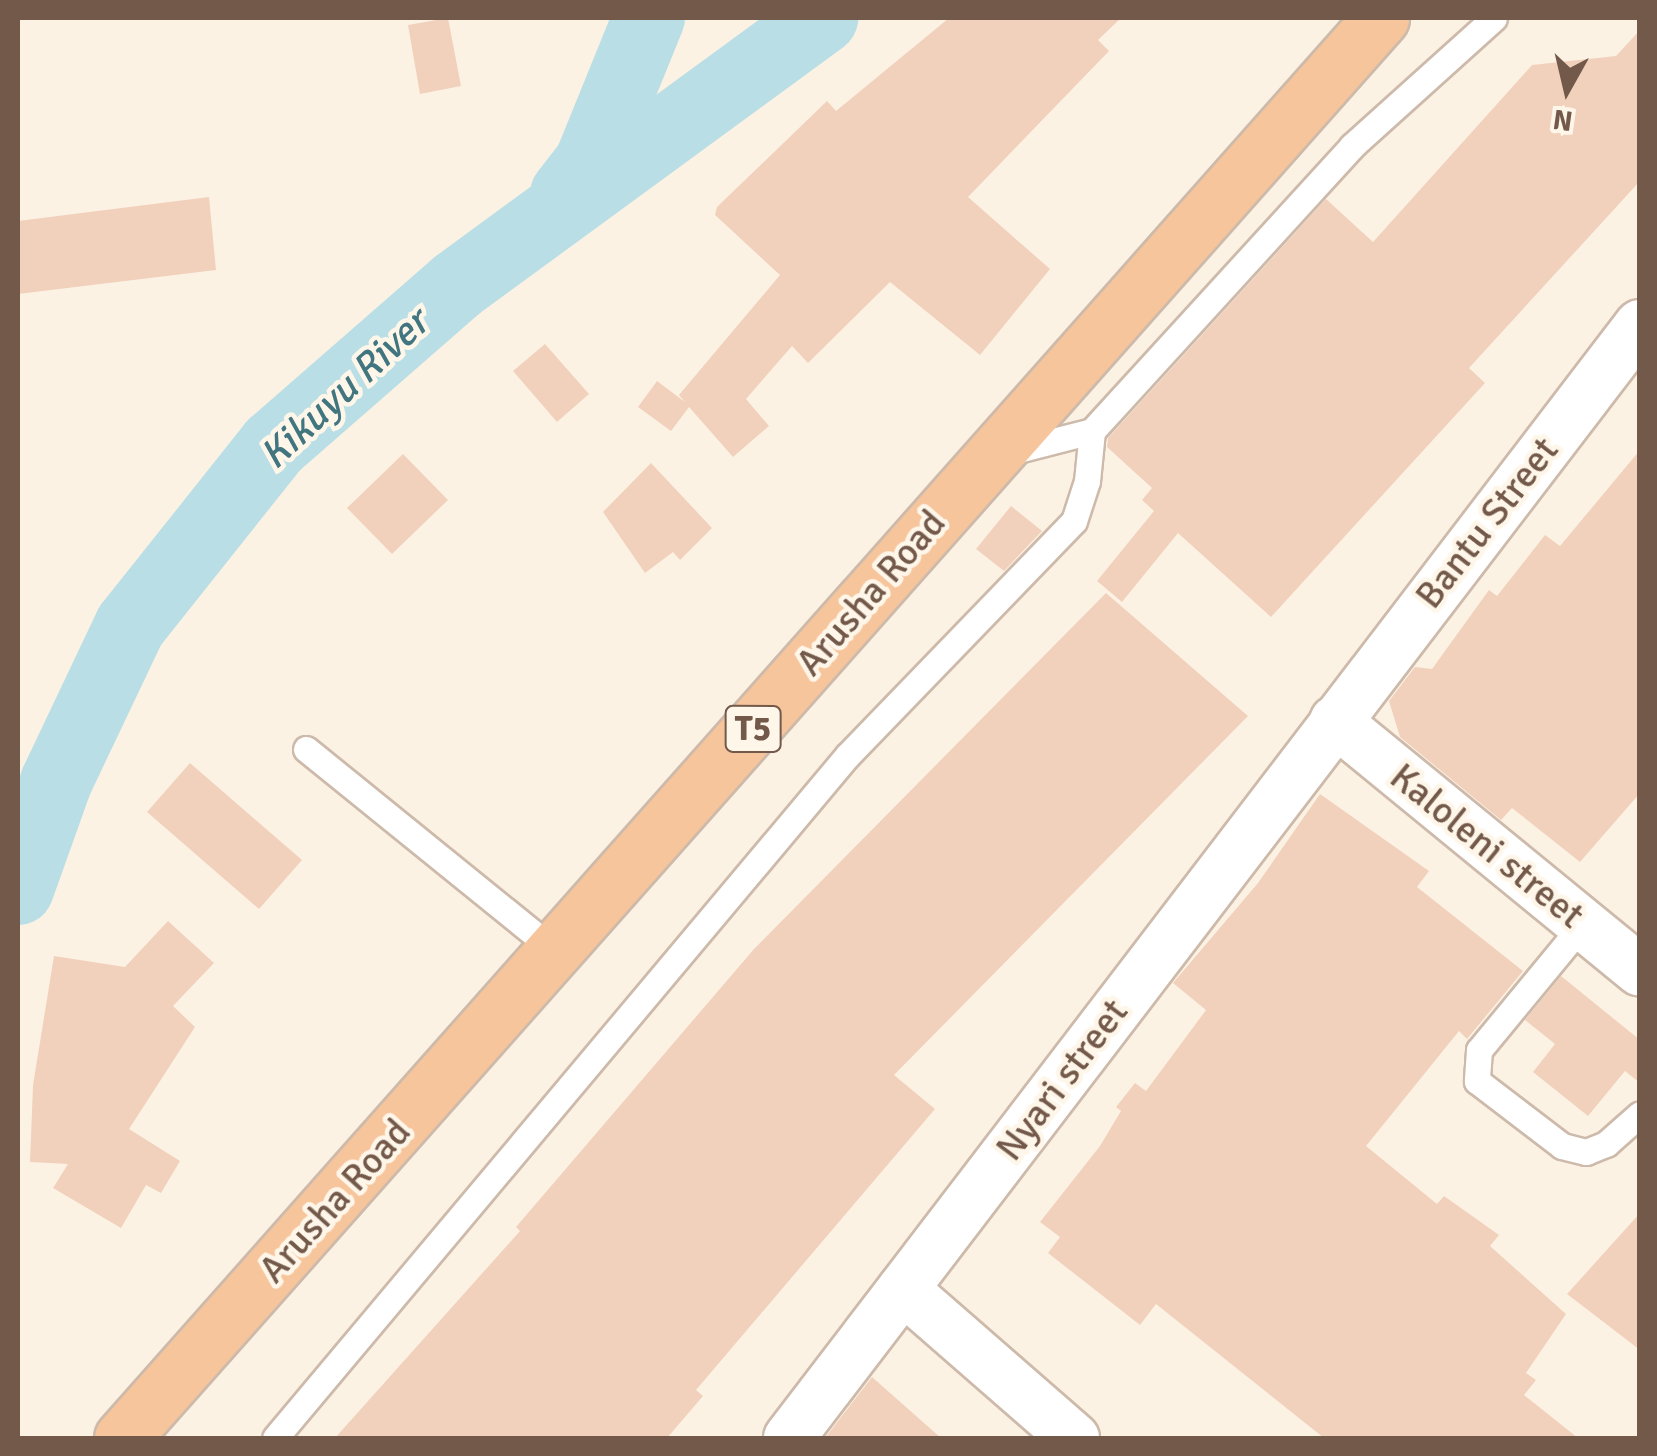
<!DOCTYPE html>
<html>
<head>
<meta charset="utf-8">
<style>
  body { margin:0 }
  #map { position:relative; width:1657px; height:1456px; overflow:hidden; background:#fcf2e4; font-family:Signika,sans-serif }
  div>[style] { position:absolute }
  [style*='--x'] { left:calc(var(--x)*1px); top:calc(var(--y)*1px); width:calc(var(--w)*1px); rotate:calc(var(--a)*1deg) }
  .river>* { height:72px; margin:-36px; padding:0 36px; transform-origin:36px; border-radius:36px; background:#b9dee5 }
  .building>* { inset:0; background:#f1d1bc }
  .roads { filter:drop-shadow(2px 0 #cdbaaa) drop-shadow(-2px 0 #cdbaaa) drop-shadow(0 2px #cdbaaa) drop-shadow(0 -2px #cdbaaa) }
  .service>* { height:25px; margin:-12.5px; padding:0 12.5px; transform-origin:12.5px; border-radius:12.5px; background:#fff }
  .minor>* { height:50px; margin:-25px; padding:0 25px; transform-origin:25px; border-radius:25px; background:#fff }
  .trunk>* { height:55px; margin:-27.5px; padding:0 27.5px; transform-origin:27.5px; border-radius:27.5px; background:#f7c59c }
  span { translate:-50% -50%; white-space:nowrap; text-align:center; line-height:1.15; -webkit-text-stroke:9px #fff6ea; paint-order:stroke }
  .shield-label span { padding:2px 8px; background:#fff6ea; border:2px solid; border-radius:8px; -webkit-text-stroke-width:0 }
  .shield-label { font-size:35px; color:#73594a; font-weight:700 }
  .street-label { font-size:38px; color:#73594a }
  .water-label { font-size:40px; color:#41757f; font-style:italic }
  .frame { position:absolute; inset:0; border:20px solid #73594a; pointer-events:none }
  .north { position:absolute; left:1517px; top:40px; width:100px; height:100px; -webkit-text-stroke:8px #fff6ea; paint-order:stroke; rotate:188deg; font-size:28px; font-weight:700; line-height:40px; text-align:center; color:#73594a }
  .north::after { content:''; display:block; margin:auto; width:35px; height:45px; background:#73594a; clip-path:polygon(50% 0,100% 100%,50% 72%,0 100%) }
</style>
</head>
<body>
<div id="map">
  <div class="river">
    <div style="--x:566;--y:194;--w:39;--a:-52"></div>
    <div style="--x:590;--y:163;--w:157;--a:-67.9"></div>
    <div style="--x:18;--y:889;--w:114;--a:-70.4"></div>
    <div style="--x:56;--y:782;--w:173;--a:-64.6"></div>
    <div style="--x:130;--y:626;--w:231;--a:-51.5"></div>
    <div style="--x:274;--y:445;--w:242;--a:-41.1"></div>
    <div style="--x:456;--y:286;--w:454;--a:-36.2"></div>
  </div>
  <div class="building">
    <div style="clip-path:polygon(448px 18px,461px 86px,420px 94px,408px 25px)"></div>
    <div style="clip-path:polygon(949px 18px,1121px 18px,1098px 40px,1109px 51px,968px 197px,1050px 269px,980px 355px,890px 282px,808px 363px,792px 346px,746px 399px,769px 426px,733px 457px,689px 407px,671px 431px,638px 407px,657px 381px,685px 402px,679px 395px,780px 275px,715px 215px,717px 207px,827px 101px,836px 111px)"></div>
    <div style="clip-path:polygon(1640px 30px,1640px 181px,1469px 368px,1485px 383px,1271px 617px,1178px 533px,1122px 602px,1097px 581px,1154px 511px,1142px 500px,1152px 488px,1107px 447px,1108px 438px,1326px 199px,1373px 242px,1532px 65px,1616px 56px)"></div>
    <div style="clip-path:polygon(209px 197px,216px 270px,18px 294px,18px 221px)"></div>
    <div style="clip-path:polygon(545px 344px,589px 394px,557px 422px,513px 371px)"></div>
    <div style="clip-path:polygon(1640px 450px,1640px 793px,1580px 862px,1512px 808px,1501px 820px,1400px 737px,1389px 701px,1415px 667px,1432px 669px,1489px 590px,1497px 596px,1545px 535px,1560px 546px)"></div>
    <div style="clip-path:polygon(403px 454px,448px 500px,392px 554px,347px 508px)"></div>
    <div style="clip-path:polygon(651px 463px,712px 528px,680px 560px,673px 552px,645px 573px,603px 512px)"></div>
    <div style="clip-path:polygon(1011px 506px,1042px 531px,1004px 571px,976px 549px)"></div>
    <div style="clip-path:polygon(1106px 593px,1248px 716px,894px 1075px,935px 1109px,696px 1390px,703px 1396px,667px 1438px,335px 1438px,520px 1231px,516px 1227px,754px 949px)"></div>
    <div style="clip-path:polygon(190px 763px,302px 860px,259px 909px,147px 812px)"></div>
    <div style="clip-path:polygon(1320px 794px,1429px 871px,1417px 887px,1523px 971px,1467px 1039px,1459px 1031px,1366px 1146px,1437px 1204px,1444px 1196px,1499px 1235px,1490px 1246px,1566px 1314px,1526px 1373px,1536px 1380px,1524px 1395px,1578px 1438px,1324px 1438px,1156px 1304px,1140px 1325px,1048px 1253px,1060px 1237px,1040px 1222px,1100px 1146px,1121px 1111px,1116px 1107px,1135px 1083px,1146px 1091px,1206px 1010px,1173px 983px,1258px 883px)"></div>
    <div style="clip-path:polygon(168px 921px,214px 963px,173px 1006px,195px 1027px,129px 1129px,180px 1161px,161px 1193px,146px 1185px,121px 1228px,53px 1188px,68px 1164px,30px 1162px,33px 1085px,54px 956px,125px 967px)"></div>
    <div style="clip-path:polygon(1561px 976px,1640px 1040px,1640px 1083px,1625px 1071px,1588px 1116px,1533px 1072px,1555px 1044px,1525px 1020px)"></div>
    <div style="clip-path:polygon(1640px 1213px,1640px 1350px,1567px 1294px)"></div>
    <div style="clip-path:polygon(872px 1377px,941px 1438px,825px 1438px)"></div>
  </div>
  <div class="roads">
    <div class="service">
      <div style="--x:1010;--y:452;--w:85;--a:-14.4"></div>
      <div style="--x:306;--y:749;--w:324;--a:39"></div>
      <div style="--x:1583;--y:924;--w:163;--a:129.5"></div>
      <div style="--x:1479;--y:1050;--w:31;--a:94"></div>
      <div style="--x:1477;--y:1081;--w:107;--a:37.4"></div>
      <div style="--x:1562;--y:1146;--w:25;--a:14"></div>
      <div style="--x:1586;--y:1152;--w:22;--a:-22"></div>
      <div style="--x:1606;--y:1144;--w:45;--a:-41.4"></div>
      <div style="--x:275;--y:1438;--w:892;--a:-50.01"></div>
      <div style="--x:848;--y:755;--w:325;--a:-46"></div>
      <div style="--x:1074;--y:521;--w:42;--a:-72"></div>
      <div style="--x:1087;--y:481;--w:50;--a:-84.3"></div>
      <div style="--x:1092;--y:431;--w:386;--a:-47.6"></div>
      <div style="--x:1352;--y:146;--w:191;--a:-42"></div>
    </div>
    <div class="minor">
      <div style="--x:1335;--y:721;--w:394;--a:39.3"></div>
      <div style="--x:903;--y:1289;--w:227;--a:41.1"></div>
      <div style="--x:789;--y:1438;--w:1401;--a:-52.6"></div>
    </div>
    <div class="trunk">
      <div style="--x:122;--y:1438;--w:1898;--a:-48.44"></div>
    </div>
  </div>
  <div class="shield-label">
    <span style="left:753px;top:729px">T5</span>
  </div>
  <div class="street-label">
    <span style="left:1487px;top:523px;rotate:-52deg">Bantu Street</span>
    <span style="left:871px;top:593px;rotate:-49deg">Arusha Road</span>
    <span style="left:1487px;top:846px;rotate:39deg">Kaloleni street</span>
    <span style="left:1062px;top:1080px;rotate:-53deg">Nyari street</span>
    <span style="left:335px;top:1201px;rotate:-48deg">Arusha Road</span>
  </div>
  <div class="water-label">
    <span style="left:344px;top:389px;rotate:-43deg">Kikuyu River</span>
  </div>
  <div class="frame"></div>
  <div class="north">N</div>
</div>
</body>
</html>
